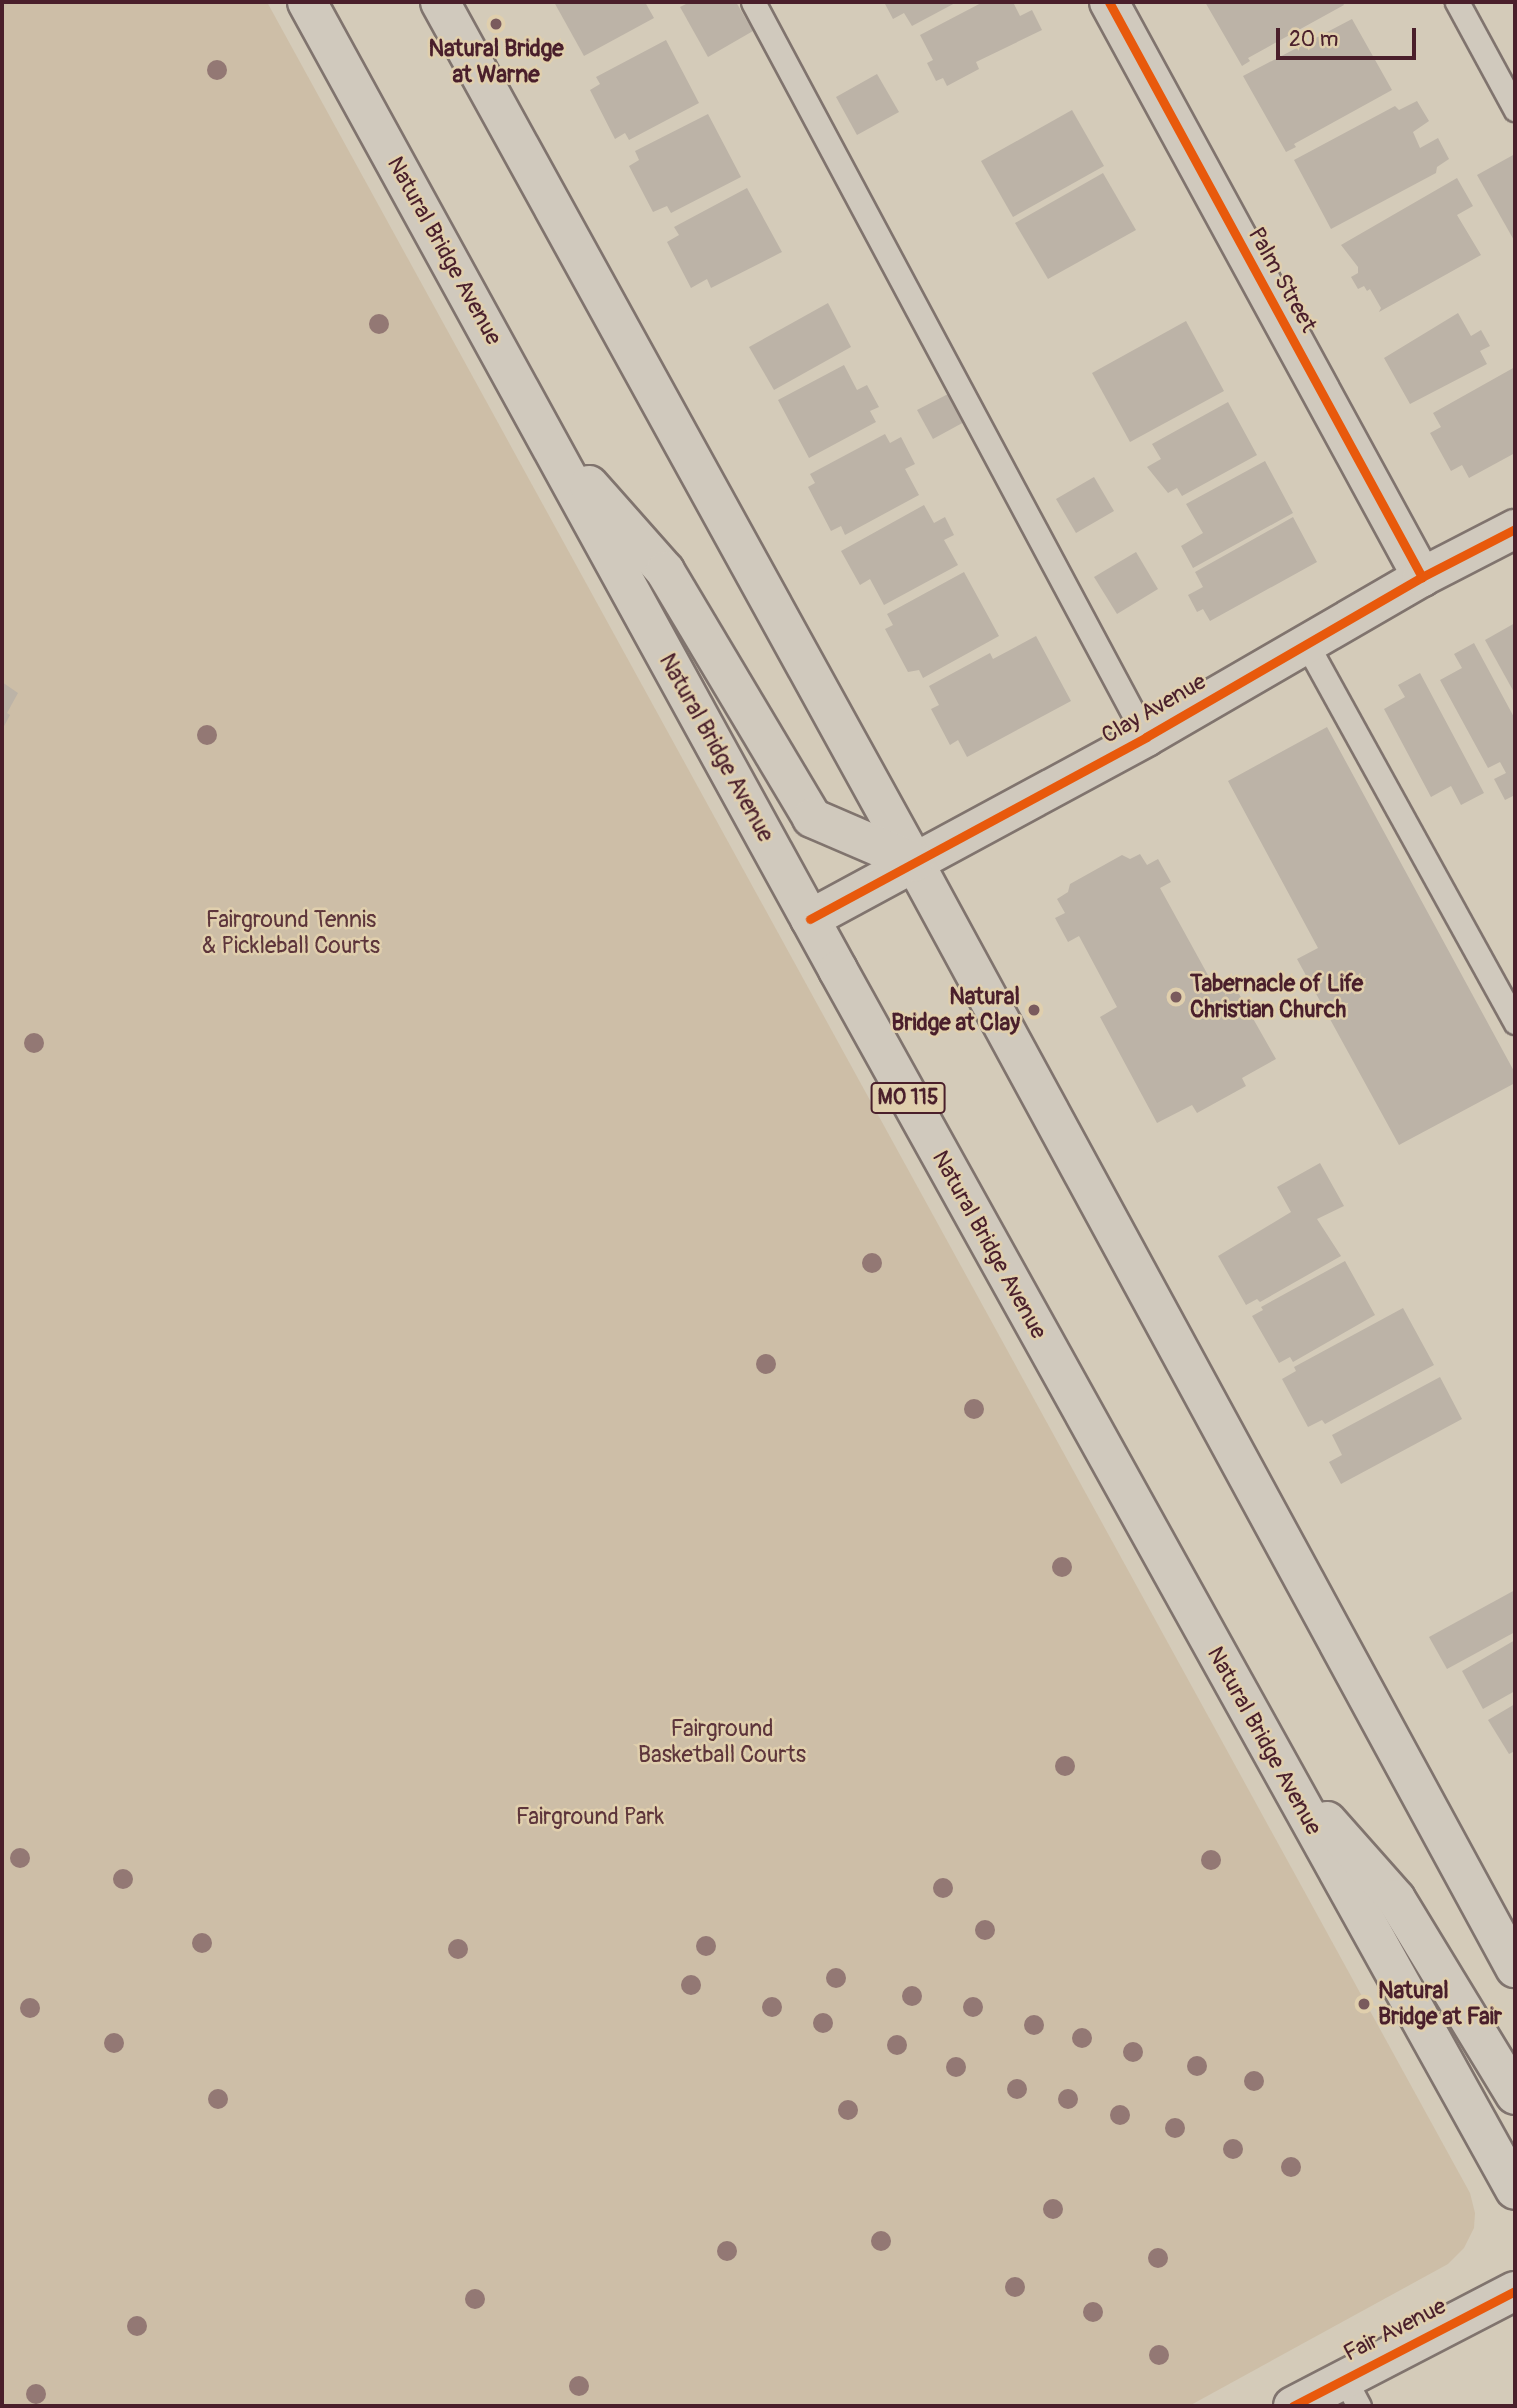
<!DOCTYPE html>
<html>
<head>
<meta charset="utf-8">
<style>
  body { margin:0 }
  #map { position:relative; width:1517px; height:2408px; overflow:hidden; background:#d4cbb9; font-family:Pangolin,sans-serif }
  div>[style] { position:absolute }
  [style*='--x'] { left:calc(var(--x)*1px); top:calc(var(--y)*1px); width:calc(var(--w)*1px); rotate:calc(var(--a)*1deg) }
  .green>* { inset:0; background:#cdbea7 }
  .building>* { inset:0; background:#bcb3a7 }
  .roads { filter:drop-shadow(2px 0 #80746e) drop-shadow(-2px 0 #80746e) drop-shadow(0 2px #80746e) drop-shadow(0 -2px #80746e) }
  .service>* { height:23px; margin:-11.5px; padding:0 11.5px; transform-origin:11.5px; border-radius:11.5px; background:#d0c9bd }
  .minor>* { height:38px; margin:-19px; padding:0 19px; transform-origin:19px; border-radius:19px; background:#d0c9bd }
  .tertiary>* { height:38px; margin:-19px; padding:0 19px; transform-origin:19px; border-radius:19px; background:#d0c9bd }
  .primary>* { height:38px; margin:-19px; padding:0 19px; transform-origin:19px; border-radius:19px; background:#d0c9bd }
  .cycleway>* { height:9px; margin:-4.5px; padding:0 4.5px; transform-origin:4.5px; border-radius:4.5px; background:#e8590c }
  .trees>* { width:20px; height:20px; margin:-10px; border-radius:50%; background:#937874 }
  .dots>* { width:19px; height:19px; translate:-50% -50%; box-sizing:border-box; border:4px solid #e0cfad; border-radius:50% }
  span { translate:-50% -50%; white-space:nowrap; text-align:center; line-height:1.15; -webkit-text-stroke:5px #e0cfad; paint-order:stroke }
  .shield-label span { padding:2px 5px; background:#e0cfad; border:2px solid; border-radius:5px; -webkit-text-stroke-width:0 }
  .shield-label { font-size:21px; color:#4a1f2b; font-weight:700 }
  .poi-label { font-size:23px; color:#4a1f2b; font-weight:700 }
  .left { translate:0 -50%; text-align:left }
  .right { translate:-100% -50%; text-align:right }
  .street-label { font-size:23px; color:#4a1f2b }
  .park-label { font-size:23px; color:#5d353b }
  .frame { position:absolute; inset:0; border:4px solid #4a1f2b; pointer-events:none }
  .scale { position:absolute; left:1276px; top:28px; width:140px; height:32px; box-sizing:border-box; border:4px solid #4a1f2b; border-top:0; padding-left:9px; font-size:21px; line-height:24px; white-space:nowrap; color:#4a1f2b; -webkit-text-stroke:5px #e0cfad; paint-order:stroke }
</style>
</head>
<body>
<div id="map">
  <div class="green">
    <div style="clip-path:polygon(2px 2px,267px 2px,1470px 2193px,1475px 2213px,1474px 2228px,1464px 2248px,1448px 2264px,1189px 2406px,2px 2406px)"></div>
  </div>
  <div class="building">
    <div style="clip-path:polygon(554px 2px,645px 2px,654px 18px,584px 56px)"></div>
    <div style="clip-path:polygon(690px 2px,736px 2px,753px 31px,708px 57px,680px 7px)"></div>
    <div style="clip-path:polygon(884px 2px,957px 2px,912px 26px,904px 13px,893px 19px)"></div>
    <div style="clip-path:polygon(983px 2px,1013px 2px,1020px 16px,1032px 10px,1042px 30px,976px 62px,979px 69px,947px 86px,943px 78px,936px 81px,927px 63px,933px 60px,920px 35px)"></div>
    <div style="clip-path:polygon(1205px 2px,1342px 2px,1344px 5px,1248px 58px,1250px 61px,1242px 66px)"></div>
    <div style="clip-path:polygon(1352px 19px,1392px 90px,1294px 144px,1296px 147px,1286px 152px,1243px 76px)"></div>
    <div style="clip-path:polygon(666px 40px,699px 103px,629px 140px,625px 133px,615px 139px,590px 90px,600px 84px,596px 77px)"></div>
    <div style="clip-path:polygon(877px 74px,899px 112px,857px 135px,836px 97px)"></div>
    <div style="clip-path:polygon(1417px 101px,1429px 121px,1413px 132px,1420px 148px,1438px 138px,1449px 159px,1437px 167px,1436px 173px,1331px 229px,1294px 160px,1395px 106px,1399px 110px)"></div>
    <div style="clip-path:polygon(1072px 110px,1104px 166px,1013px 217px,981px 161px)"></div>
    <div style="clip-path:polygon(708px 114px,741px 177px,671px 213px,667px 206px,653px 212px,629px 166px,639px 160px,635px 151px)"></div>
    <div style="clip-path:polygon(1515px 154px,1515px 242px,1477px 175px)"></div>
    <div style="clip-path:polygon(1103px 173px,1136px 230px,1048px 279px,1015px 223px)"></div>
    <div style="clip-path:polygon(1457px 178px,1473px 206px,1457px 215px,1481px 255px,1379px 312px,1381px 308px,1370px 289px,1367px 291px,1364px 286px,1358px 289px,1351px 277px,1358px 273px,1358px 267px,1341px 245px)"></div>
    <div style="clip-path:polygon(747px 188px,782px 252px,711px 288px,707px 279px,691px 288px,667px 242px,679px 235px,674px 227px)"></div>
    <div style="clip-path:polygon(828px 303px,851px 347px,774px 390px,749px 347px)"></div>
    <div style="clip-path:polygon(1458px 313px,1471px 336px,1481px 330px,1490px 346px,1480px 351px,1487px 364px,1410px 404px,1384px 358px)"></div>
    <div style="clip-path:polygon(1186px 321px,1224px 391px,1130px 442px,1092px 373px)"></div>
    <div style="clip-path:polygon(844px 365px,857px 390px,867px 385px,879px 407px,870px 411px,876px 422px,809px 458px,778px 400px)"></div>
    <div style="clip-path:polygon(1515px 367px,1515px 453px,1469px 478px,1462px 465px,1451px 471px,1430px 433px,1441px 427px,1433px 413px)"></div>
    <div style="clip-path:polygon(950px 393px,966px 421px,933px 439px,917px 410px)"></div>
    <div style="clip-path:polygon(1228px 402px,1257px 455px,1182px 496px,1177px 488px,1168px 493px,1147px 467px,1161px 459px,1152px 444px)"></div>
    <div style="clip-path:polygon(885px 434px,890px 443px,901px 437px,915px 464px,905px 469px,919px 495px,845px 535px,841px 526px,831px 531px,808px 487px,815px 483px,810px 474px)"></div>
    <div style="clip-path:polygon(1265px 461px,1293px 513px,1193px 568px,1181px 546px,1203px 533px,1186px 504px)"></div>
    <div style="clip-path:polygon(1094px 477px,1114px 511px,1076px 533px,1056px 499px)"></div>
    <div style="clip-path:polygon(924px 505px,934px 523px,945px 517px,954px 535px,944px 540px,958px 565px,884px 605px,870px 579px,860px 585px,841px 551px)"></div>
    <div style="clip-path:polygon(1293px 517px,1317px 562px,1210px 621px,1203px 609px,1197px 612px,1188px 595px,1203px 587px,1195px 572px)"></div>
    <div style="clip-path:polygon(1136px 552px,1158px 589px,1117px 614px,1094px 577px)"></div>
    <div style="clip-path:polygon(964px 572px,999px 636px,923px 678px,919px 670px,908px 672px,885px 629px,893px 625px,887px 614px)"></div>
    <div style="clip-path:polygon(1515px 623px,1515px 694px,1485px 640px)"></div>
    <div style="clip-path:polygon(1036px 636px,1071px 701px,967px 757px,958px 740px,950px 745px,931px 709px,939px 705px,929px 686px,990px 653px,993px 659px)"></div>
    <div style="clip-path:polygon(1474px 643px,1515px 719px,1515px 795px,1505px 800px,1494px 779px,1506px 773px,1500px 762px,1488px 768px,1440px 680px,1462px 668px,1454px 654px)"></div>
    <div style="clip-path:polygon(1420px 673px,1484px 793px,1461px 805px,1451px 786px,1431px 797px,1384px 709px,1405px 697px,1398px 685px)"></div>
    <div style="clip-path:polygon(2px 682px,18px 693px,7px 713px,10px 715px,2px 730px)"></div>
    <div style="clip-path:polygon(1327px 727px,1515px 1073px,1515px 1083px,1399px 1145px,1297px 959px,1318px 948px,1228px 781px)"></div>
    <div style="clip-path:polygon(1140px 854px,1147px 865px,1158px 859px,1171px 882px,1160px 888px,1214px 986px,1230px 978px,1276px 1059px,1242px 1078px,1246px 1086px,1197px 1113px,1192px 1105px,1157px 1123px,1100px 1017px,1117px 1007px,1079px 936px,1068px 942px,1055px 918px,1065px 913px,1057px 899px,1068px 892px,1070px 884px,1122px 855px,1130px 859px)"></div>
    <div style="clip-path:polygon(1320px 1163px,1344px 1206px,1317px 1219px,1341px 1256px,1260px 1302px,1257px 1299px,1246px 1305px,1218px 1256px,1291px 1212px,1277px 1187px)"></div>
    <div style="clip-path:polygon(1345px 1261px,1375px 1315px,1293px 1362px,1290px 1357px,1279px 1363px,1252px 1316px,1263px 1310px,1261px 1307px)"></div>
    <div style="clip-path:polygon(1403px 1308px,1434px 1365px,1325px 1424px,1322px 1420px,1308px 1427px,1282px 1379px,1296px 1371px,1294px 1367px)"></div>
    <div style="clip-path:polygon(1440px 1377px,1462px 1419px,1341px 1484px,1329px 1462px,1342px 1455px,1332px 1435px)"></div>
    <div style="clip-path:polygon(1515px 1590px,1515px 1632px,1447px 1669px,1429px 1637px)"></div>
    <div style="clip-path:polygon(1515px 1640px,1515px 1691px,1483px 1709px,1462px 1671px)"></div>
    <div style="clip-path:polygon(1515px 1704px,1515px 1751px,1509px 1754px,1488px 1720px)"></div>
  </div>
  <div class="roads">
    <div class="service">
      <div style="--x:753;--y:2;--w:833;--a:61.87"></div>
      <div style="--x:1457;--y:2;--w:122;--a:61.5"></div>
      <div style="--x:1306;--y:643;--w:433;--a:61.1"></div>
      <div style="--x:1344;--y:2378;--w:32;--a:62"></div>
    </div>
    <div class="minor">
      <div style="--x:1109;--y:2;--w:655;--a:61.44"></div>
      <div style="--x:810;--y:919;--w:382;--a:-28.4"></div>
      <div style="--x:1146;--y:737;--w:319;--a:-30.1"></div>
      <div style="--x:1422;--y:577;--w:105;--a:-27.3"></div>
    </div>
    <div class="tertiary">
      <div style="--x:1293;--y:2406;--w:250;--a:-27.4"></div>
    </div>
    <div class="primary">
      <div style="--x:307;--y:2;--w:1104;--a:61.25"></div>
      <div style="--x:838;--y:970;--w:1395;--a:60.97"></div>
      <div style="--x:440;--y:2;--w:982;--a:61.14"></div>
      <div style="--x:914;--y:862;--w:1259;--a:61.48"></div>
      <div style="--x:589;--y:485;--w:115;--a:48.5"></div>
      <div style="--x:665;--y:571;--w:287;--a:59.2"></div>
      <div style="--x:812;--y:818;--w:111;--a:23.3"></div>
      <div style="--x:1327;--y:1821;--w:104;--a:48.5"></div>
      <div style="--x:1396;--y:1899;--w:229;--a:58.7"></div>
    </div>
  </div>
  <div class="cycleway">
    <div style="--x:1109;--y:2;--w:655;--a:61.44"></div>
    <div style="--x:810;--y:919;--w:382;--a:-28.4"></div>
    <div style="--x:1146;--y:737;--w:319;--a:-30.1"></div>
    <div style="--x:1422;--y:577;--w:105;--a:-27.3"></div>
    <div style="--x:1293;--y:2406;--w:250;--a:-27.4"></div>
  </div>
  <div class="trees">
    <div style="left:217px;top:70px"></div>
    <div style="left:379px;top:324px"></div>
    <div style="left:207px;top:735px"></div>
    <div style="left:34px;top:1043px"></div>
    <div style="left:872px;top:1263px"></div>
    <div style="left:766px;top:1364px"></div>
    <div style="left:974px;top:1409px"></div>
    <div style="left:1062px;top:1567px"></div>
    <div style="left:1065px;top:1766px"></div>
    <div style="left:20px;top:1858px"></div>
    <div style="left:1211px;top:1860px"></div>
    <div style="left:123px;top:1879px"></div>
    <div style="left:943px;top:1888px"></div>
    <div style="left:985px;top:1930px"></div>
    <div style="left:202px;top:1943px"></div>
    <div style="left:706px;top:1946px"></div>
    <div style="left:458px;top:1949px"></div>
    <div style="left:836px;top:1978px"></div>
    <div style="left:691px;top:1985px"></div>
    <div style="left:912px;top:1996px"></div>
    <div style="left:772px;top:2007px"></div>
    <div style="left:973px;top:2007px"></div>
    <div style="left:30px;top:2008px"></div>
    <div style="left:823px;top:2023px"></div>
    <div style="left:1034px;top:2025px"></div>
    <div style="left:1082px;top:2038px"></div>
    <div style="left:114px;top:2043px"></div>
    <div style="left:897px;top:2045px"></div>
    <div style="left:1133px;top:2052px"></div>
    <div style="left:1197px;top:2066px"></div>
    <div style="left:956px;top:2067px"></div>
    <div style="left:1254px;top:2081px"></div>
    <div style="left:1017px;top:2089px"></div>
    <div style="left:218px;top:2099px"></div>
    <div style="left:1068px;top:2099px"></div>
    <div style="left:848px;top:2110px"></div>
    <div style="left:1120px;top:2115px"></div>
    <div style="left:1175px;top:2128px"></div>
    <div style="left:1233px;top:2149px"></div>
    <div style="left:1291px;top:2167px"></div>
    <div style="left:1053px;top:2209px"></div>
    <div style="left:881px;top:2241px"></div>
    <div style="left:727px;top:2251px"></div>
    <div style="left:1158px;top:2258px"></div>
    <div style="left:1015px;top:2287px"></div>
    <div style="left:475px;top:2299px"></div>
    <div style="left:1093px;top:2312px"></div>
    <div style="left:137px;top:2326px"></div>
    <div style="left:1159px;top:2355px"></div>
    <div style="left:579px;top:2386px"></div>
    <div style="left:36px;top:2394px"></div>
  </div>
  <div class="dots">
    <div style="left:496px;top:24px;background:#7a5b5d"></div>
    <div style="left:1176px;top:997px;background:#7a5b5d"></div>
    <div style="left:1034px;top:1010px;background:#7a5b5d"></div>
    <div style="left:1364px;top:2004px;background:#7a5b5d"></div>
  </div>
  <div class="shield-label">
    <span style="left:908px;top:1098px">MO 115</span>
  </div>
  <div class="poi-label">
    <span style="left:496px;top:62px">Natural Bridge<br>at Warne</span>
    <span class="left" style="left:1190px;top:997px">Tabernacle of Life<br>Christian Church</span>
    <span class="right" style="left:1020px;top:1010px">Natural<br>Bridge at Clay</span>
    <span class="left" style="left:1378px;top:2004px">Natural<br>Bridge at Fair</span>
  </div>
  <div class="street-label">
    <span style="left:444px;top:251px;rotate:61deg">Natural Bridge Avenue</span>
    <span style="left:1282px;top:280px;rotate:61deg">Palm Street</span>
    <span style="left:1154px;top:709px;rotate:-30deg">Clay Avenue</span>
    <span style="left:716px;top:748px;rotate:61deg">Natural Bridge Avenue</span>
    <span style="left:989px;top:1245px;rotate:61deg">Natural Bridge Avenue</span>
    <span style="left:1264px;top:1741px;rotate:61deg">Natural Bridge Avenue</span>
    <span style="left:1395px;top:2330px;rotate:-27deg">Fair Avenue</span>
  </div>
  <div class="park-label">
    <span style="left:291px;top:933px">Fairground Tennis<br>&amp; Pickleball Courts</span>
    <span style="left:722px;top:1742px">Fairground<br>Basketball Courts</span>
    <span style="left:590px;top:1817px">Fairground Park</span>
  </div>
  <div class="frame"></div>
  <div class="scale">20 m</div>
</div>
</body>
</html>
